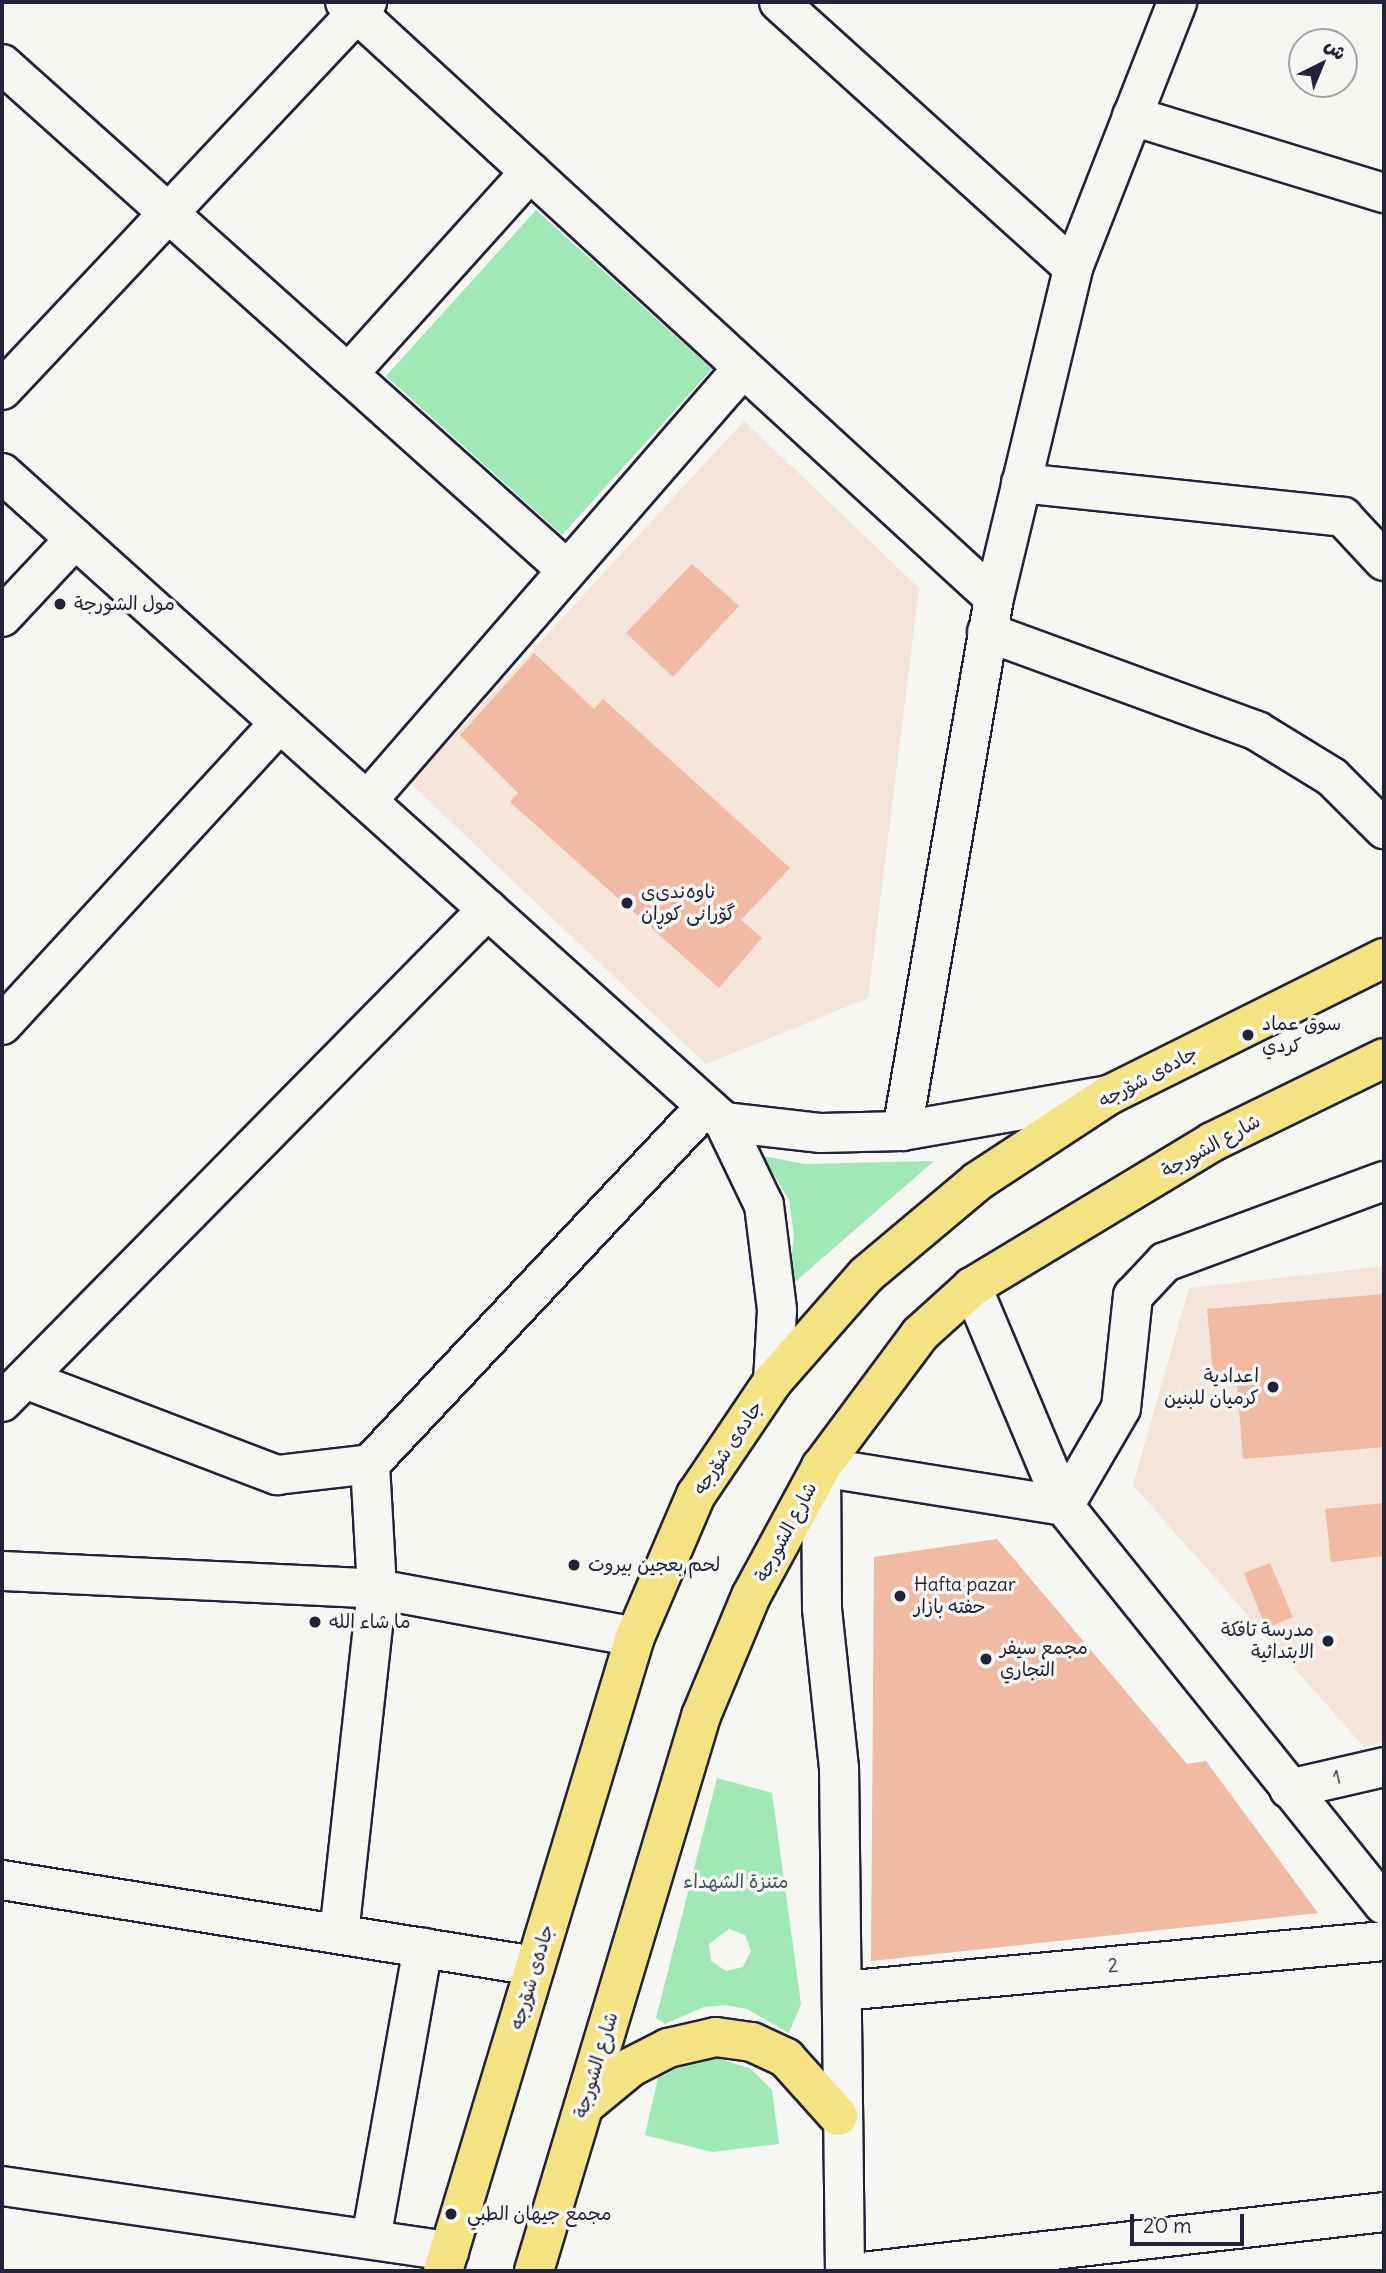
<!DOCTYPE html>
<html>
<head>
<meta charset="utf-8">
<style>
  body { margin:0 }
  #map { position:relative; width:1386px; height:2273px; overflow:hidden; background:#f6f6f2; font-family:Delius,"Playpen Sans Arabic",sans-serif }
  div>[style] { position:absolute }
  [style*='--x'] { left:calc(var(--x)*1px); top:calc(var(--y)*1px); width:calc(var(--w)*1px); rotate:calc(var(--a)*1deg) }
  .built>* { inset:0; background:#f4e4da }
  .green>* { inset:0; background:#a0e8b6 }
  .building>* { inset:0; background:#f0baa3 }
  .roads { filter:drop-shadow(2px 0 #22223b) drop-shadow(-2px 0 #22223b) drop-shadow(0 2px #22223b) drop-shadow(0 -2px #22223b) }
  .minor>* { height:38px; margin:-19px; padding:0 19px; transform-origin:19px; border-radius:19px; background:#f6f6f2 }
  .major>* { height:38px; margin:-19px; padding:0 19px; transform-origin:19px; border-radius:19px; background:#f4e382 }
  .dots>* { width:19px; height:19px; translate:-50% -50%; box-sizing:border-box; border:4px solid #f6f6f2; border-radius:50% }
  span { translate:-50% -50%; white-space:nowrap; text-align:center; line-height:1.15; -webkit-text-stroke:7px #f6f6f2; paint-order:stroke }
  .poi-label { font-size:19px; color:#22223b }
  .left { translate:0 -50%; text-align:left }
  .right { translate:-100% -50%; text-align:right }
  .street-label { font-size:19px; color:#22223b }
  .park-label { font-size:19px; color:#42545a }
  .frame { position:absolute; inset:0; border:4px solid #22223b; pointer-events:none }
  .north { position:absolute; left:1288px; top:28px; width:70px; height:70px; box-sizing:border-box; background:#f6f6f2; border:2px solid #a1a1a9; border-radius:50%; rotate:43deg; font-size:19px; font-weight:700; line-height:28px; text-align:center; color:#22223b }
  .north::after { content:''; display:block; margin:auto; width:24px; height:32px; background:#22223b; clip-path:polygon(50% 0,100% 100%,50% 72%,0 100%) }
  .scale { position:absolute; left:1130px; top:2214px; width:114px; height:32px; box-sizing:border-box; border:4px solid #22223b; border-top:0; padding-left:9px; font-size:21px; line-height:24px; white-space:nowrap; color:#22223b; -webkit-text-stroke:5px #f6f6f2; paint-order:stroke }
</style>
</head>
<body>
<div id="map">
  <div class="built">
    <div style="clip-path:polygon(744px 421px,919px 588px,868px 998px,706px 1064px,410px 783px)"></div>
    <div style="clip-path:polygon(1384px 1266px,1384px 1742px,1364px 1747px,1133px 1485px,1189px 1288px)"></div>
  </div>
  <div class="green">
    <div style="clip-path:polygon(536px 210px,712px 369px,562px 535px,386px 376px)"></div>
    <div style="clip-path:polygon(763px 1156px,805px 1164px,934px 1161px,788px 1288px,794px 1236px,789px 1200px)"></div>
    <div style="clip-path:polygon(evenodd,717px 1778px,772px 1793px,801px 2004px,789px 2033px,747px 2009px,726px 2005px,704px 2007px,665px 2024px,656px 2018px,717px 1778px,729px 1929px,745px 1935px,751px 1951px,743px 1967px,726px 1971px,711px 1961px,709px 1944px,729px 1929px)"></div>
    <div style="clip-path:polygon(718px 2058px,751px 2069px,772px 2090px,779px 2144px,712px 2152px,645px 2135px,658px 2078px,696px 2059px)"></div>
  </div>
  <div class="building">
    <div style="clip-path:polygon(692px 564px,739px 606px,673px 677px,626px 633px)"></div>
    <div style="clip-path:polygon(534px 653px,594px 709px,603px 699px,790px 868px,741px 920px,762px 938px,719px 988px,510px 802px,518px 793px,460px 735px)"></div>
    <div style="clip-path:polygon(1384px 1294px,1384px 1447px,1243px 1459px,1236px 1371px,1213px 1373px,1207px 1309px)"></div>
    <div style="clip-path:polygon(1384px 1503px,1384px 1556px,1331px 1562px,1325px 1509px)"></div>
    <div style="clip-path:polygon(997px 1539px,1187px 1764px,1206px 1761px,1318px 1913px,871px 1961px,874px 1557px)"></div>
    <div style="clip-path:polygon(1270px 1563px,1293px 1617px,1266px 1628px,1244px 1573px)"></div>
  </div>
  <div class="roads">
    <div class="minor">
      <div style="--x:345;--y:2;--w:881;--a:42.56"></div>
      <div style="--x:779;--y:2;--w:396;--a:42.1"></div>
      <div style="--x:2;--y:64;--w:758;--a:41.85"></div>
      <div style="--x:1132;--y:116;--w:264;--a:17"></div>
      <div style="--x:348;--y:374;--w:272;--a:-48"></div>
      <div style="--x:2;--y:390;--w:533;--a:-46.75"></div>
      <div style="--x:2;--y:473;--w:971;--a:41.95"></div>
      <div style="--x:724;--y:1122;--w:92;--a:64.3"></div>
      <div style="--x:764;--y:1205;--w:106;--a:82.9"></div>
      <div style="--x:777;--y:1310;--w:71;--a:93.2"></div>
      <div style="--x:1021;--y:483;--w:324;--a:6"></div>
      <div style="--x:1343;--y:517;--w:60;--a:47"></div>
      <div style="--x:2;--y:617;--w:107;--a:-46.9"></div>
      <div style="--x:987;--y:632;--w:288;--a:20.1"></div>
      <div style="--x:1257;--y:731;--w:88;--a:31.5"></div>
      <div style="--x:1332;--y:777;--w:74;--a:45"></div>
      <div style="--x:367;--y:801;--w:573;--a:-49.03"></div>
      <div style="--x:2;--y:1025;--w:410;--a:-47.4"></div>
      <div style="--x:724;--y:1122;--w:98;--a:6.5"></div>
      <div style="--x:821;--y:1133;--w:81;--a:-1.4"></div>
      <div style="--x:902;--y:1131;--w:210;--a:-9.9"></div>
      <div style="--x:902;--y:1131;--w:541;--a:-80.21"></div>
      <div style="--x:994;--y:598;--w:339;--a:-76.5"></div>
      <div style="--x:1073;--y:268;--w:286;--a:-68.6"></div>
      <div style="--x:972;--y:1287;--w:238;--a:67.2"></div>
      <div style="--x:1064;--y:1506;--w:511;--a:51.27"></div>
      <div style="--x:25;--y:1379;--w:270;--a:20.9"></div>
      <div style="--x:277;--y:1475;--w:94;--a:-6.7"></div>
      <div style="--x:2;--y:1402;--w:692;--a:-45.41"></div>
      <div style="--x:1064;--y:1506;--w:113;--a:-59.8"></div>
      <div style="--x:1121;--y:1408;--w:113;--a:-83.9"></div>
      <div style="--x:1133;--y:1296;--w:47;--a:-46.7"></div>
      <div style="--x:1165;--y:1262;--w:233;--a:-20.3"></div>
      <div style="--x:2;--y:1571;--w:375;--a:2.7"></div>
      <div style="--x:377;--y:1589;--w:262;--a:10.5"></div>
      <div style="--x:1289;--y:1789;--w:98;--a:-13"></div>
      <div style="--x:2;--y:1880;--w:540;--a:9.17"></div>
      <div style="--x:339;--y:1934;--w:347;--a:-83.7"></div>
      <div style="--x:377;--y:1589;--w:125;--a:-93.2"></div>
      <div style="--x:370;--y:1464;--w:491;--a:-46.8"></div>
      <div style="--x:842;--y:1991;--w:544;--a:-5.27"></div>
      <div style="--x:2;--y:2186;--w:452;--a:8.3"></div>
      <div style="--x:371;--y:2239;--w:296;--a:-79.9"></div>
      <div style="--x:845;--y:2271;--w:503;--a:-90.68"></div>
      <div style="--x:839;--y:1768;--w:161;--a:-96.1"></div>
      <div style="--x:822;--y:1608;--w:141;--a:-90.4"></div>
      <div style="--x:821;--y:1467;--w:246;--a:9.1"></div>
      <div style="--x:871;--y:2271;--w:516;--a:-6.56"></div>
    </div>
    <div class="major">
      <div style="--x:584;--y:2106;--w:61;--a:-39.7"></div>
      <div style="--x:631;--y:2067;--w:42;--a:-27.2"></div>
      <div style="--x:668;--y:2048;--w:49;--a:-12.9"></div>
      <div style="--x:716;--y:2037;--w:36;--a:8"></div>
      <div style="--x:752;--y:2042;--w:38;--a:25"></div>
      <div style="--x:786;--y:2058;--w:78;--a:48.1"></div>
      <div style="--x:443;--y:2271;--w:662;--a:-73.15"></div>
      <div style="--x:635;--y:1637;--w:155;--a:-66.8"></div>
      <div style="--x:696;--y:1495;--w:138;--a:-56"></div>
      <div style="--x:773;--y:1381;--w:141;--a:-48.7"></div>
      <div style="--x:866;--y:1275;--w:146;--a:-40"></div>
      <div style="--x:978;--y:1181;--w:157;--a:-33.3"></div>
      <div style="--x:1109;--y:1095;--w:307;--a:-26.5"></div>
      <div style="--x:534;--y:2271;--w:580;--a:-73.25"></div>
      <div style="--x:701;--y:1716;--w:130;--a:-67.4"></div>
      <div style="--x:751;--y:1596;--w:147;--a:-61.5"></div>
      <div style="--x:821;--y:1467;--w:166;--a:-53.3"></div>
      <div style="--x:920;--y:1334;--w:70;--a:-42.1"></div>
      <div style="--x:972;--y:1287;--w:280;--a:-31.1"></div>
      <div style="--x:1212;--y:1142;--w:191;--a:-26"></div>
    </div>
  </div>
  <div class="dots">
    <div style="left:60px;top:604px;background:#22223b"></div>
    <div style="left:627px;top:903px;background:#22223b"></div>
    <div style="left:1248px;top:1035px;background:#22223b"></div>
    <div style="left:1273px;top:1387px;background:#22223b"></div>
    <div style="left:574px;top:1565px;background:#22223b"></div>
    <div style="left:900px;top:1596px;background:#22223b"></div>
    <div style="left:315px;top:1622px;background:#22223b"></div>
    <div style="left:1328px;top:1641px;background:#22223b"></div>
    <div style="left:986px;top:1659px;background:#22223b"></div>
    <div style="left:451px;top:2214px;background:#22223b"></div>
  </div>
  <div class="poi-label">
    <span class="left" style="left:74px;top:604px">مول الشورجة</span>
    <span class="left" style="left:641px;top:903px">ناوەندی‌ی<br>گۆرانی کوڕان</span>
    <span class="left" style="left:1262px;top:1035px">سوق عماد<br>کردي</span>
    <span class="right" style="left:1259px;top:1387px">اعدادية<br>كرميان للبنين</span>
    <span class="left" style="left:588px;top:1565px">لحم بعجين بيروت</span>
    <span class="left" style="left:914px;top:1596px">Hafta pazar<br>حفته بازار</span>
    <span class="left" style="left:329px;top:1622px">ما شاء الله</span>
    <span class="right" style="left:1314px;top:1641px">مدرسة تافكة<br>الابتدائية</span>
    <span class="left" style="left:1000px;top:1659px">مجمع سيفر<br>التجاري</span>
    <span class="left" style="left:467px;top:2214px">مجمع جيهان الطبي</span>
  </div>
  <div class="street-label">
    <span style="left:1148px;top:1077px;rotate:-28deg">جادەی شۆرجە</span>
    <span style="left:1211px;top:1146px;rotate:-29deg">شارع الشورجة</span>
    <span style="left:728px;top:1448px;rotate:-56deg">جادەی شۆرجە</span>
    <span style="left:786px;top:1532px;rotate:-62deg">شارع الشورجة</span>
    <span style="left:1337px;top:1778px;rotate:-13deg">1</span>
    <span style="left:1113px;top:1966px;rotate:-5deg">2</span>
    <span style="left:532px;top:1977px;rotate:-73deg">جادەی شۆرجە</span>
    <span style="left:596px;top:2065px;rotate:-73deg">شارع الشورجة</span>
  </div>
  <div class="park-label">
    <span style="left:736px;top:1882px">متنزة الشهداء</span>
  </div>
  <div class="frame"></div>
  <div class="north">ش</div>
  <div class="scale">20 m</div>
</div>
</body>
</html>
